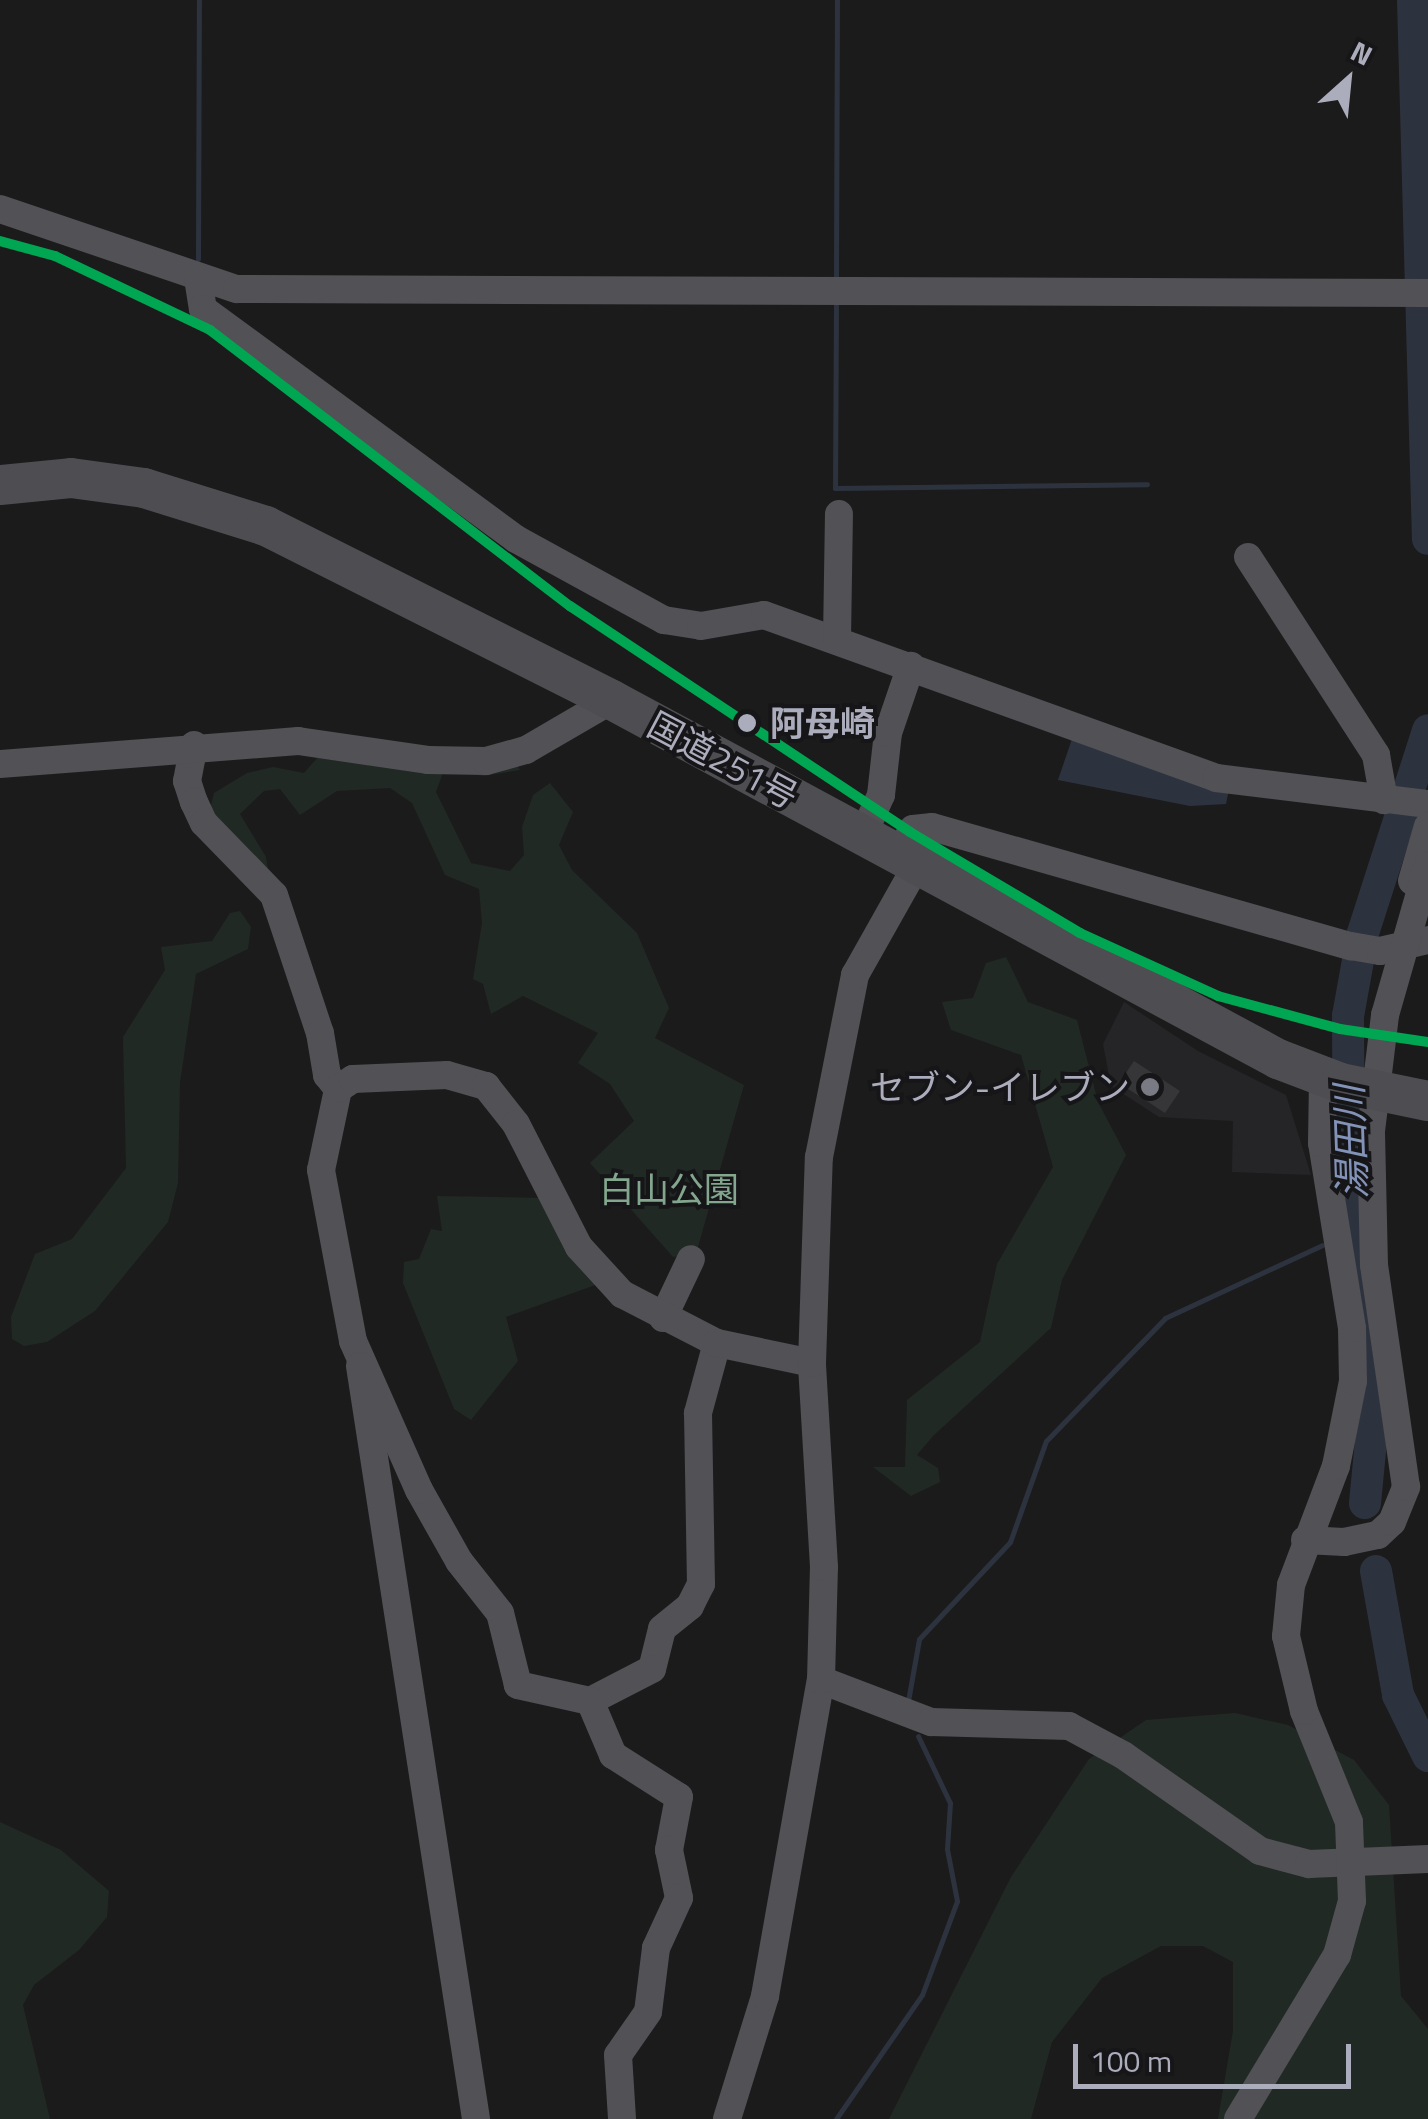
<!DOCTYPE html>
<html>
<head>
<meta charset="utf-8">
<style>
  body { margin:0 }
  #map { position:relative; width:1428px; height:2119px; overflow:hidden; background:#1b1b1c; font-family:"Titillium Web","Noto Sans JP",sans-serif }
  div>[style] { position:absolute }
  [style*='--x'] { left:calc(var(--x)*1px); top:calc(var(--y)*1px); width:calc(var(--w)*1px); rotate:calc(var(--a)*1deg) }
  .built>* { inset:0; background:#252528 }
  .green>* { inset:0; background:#212924 }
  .water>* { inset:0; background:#2d333e }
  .stream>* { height:5px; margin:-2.5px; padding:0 2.5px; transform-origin:2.5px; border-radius:2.5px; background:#2d333e }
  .river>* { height:32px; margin:-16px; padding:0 16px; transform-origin:16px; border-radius:16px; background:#2d333e }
  .building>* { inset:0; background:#363638 }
  .minor>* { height:28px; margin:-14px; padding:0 14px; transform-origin:14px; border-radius:14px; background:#515156 }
  .highway>* { height:40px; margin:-20px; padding:0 20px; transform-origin:20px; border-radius:20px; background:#4e4e52 }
  .rail-1>* { height:10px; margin:-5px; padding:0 5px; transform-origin:5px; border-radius:5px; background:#00a651 }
  .dots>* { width:28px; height:28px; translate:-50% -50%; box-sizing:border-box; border:5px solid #161518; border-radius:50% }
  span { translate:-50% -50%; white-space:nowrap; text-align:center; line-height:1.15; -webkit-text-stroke:8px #161518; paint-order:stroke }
  .stop-label { font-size:35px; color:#acadbc; font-weight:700 }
  .left { translate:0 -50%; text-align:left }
  .street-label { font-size:35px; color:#acadbc }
  .poi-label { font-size:35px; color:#acadbc }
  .right { translate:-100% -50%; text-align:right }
  .park-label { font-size:35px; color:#83a78e }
  .water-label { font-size:38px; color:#8392b7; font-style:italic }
  .north { position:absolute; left:1298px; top:30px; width:100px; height:100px; -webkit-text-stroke:8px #161518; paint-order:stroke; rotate:27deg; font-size:28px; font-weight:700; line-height:40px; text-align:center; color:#acadbc }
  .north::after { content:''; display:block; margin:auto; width:35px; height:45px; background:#acadbc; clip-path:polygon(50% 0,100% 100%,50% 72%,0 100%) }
  .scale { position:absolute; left:1073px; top:2044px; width:278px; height:45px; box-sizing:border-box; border:5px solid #acadbc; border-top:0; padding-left:12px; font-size:30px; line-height:35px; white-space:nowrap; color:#acadbc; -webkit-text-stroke:8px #161518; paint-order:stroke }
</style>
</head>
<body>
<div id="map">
  <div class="built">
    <div style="clip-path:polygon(1124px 1002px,1198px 1051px,1286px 1095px,1311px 1175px,1232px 1172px,1233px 1121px,1159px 1117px,1111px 1086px,1103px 1044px)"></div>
  </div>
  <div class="green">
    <div style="clip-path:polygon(326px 748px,515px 761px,520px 770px,484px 776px,444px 770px,436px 792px,471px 863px,510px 871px,524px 855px,522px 827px,533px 795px,550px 783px,573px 812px,559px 845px,572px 870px,637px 933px,669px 1008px,655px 1038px,744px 1085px,696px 1254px,673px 1257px,590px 1163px,634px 1121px,610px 1084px,578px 1063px,598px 1033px,523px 996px,491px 1014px,483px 984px,473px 979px,482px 923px,479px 889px,445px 875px,412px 803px,390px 788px,337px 791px,300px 815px,280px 789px,264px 791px,240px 814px,266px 857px,270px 881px,210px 809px,214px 793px,247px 773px,273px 767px,304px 773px)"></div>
    <div style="clip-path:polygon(240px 911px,251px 927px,248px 949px,196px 974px,180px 1083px,178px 1183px,168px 1222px,95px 1311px,47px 1342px,24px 1346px,12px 1339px,11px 1317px,35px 1254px,72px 1239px,126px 1168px,123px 1037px,165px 970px,161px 947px,212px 941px,230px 913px)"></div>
    <div style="clip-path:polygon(1006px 957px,1028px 1002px,1077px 1020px,1098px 1102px,1126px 1155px,1062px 1280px,1051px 1328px,933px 1436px,917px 1455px,938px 1468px,940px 1482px,911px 1496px,873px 1467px,905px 1467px,907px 1400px,980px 1342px,997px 1264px,1053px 1167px,1021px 1055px,951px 1030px,942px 1002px,973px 998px,986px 963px)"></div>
    <div style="clip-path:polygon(437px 1196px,545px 1198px,601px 1283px,506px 1317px,518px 1361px,471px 1420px,454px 1409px,403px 1283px,404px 1262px,419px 1259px,431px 1229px,442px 1231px)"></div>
    <div style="clip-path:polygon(1235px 1713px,1288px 1725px,1354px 1760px,1389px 1805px,1401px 1996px,1428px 2029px,1428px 2119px,1218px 2119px,1233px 2031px,1233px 1962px,1203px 1946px,1161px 1946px,1102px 1978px,1052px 2042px,1031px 2119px,889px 2119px,1011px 1877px,1089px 1759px,1146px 1720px)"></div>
    <div style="clip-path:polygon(0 1822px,61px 1850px,109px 1891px,107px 1917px,79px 1950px,34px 1985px,23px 2005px,50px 2119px,0 2119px)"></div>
  </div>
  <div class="water">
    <div style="clip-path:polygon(1074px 733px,1229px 789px,1226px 804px,1190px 806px,1058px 780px)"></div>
  </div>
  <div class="stream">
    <div style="--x:198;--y:259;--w:259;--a:-89.8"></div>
    <div style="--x:836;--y:279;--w:279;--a:-89.8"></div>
    <div style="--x:836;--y:303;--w:185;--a:90.3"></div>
    <div style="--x:835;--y:488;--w:312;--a:-0.7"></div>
    <div style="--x:908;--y:1701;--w:63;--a:-79.9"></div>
    <div style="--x:919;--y:1639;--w:133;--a:-46.8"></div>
    <div style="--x:1010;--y:1542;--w:107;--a:-70.4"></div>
    <div style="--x:1046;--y:1441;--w:171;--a:-45.9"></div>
    <div style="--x:1165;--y:1318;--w:173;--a:-24.9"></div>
    <div style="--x:836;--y:2119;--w:151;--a:-55.3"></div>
    <div style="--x:922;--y:1995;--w:100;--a:-69.6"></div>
    <div style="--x:957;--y:1901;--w:53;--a:-100.9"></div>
    <div style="--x:947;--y:1849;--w:46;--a:-86.3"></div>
    <div style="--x:950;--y:1803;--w:74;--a:-115.5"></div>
  </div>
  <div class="river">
    <div style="--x:1413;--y:0;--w:539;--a:88.41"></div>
    <div style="--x:1365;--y:1503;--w:94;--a:-84.5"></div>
    <div style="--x:1374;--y:1409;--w:243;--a:-95.9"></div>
    <div style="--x:1349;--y:1167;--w:151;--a:-90.4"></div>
    <div style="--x:1348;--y:1016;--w:84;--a:-79.8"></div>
    <div style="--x:1363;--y:933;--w:213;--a:-72.2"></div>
    <div style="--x:1376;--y:1571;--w:126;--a:79.9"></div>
    <div style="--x:1398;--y:1695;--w:68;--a:63.8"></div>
  </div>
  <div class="building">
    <div style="clip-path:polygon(1134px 1061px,1180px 1091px,1165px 1113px,1119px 1083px)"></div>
  </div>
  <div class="minor">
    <div style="--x:0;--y:209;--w:250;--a:18.7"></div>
    <div style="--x:237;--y:289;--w:1191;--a:0.19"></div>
    <div style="--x:198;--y:278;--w:31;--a:81"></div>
    <div style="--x:203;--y:309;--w:388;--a:36.3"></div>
    <div style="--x:516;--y:539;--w:169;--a:28.7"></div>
    <div style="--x:664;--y:620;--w:37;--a:9"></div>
    <div style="--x:701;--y:626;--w:64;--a:-9.9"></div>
    <div style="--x:764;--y:615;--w:480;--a:19.8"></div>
    <div style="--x:1216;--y:778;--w:214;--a:7"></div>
    <div style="--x:1248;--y:557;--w:236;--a:57.1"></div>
    <div style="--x:1376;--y:755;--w:46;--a:79.9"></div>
    <div style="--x:837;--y:639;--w:125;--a:-89.1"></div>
    <div style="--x:194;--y:745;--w:37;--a:101"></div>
    <div style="--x:187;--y:781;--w:22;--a:72"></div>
    <div style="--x:194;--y:802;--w:23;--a:65"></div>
    <div style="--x:204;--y:823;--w:100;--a:45.8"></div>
    <div style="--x:274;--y:895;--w:145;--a:71.6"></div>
    <div style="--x:320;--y:1033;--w:43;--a:80.5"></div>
    <div style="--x:327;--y:1075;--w:18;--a:52"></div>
    <div style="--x:0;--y:764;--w:299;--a:-4.4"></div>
    <div style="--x:298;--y:741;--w:131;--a:8.3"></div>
    <div style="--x:428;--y:760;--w:58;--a:1"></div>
    <div style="--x:486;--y:761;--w:41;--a:-15.4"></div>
    <div style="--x:526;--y:750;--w:99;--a:-30.2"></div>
    <div style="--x:863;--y:835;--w:44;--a:-65.8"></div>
    <div style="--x:881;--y:795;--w:62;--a:-83.6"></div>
    <div style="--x:888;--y:733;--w:71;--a:-71.1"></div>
    <div style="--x:898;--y:854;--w:29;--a:-59"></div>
    <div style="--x:913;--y:829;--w:19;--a:-6"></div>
    <div style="--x:932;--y:827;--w:436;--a:15.9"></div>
    <div style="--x:1351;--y:946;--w:29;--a:10"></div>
    <div style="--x:1380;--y:951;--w:49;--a:-12.9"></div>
    <div style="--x:1412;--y:881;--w:57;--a:-73.8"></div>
    <div style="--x:663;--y:1318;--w:65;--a:-64.6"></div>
    <div style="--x:717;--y:1343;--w:73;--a:105.2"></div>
    <div style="--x:698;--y:1413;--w:171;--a:89"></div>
    <div style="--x:701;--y:1584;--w:25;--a:117"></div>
    <div style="--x:690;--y:1606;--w:36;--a:141"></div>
    <div style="--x:662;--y:1629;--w:41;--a:104"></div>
    <div style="--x:652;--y:1669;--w:70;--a:152.7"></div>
    <div style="--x:590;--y:1701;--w:74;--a:-167.5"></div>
    <div style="--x:518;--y:1685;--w:74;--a:-104"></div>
    <div style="--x:500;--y:1613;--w:66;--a:-128.3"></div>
    <div style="--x:459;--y:1561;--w:81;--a:-119.4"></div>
    <div style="--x:419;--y:1490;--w:163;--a:-113.9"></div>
    <div style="--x:353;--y:1341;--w:174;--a:-100.6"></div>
    <div style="--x:321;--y:1170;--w:83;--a:-78.1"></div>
    <div style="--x:338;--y:1089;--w:18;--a:-34"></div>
    <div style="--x:353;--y:1079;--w:94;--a:-2.4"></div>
    <div style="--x:447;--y:1075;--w:41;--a:15.8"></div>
    <div style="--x:486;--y:1086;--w:48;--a:51.7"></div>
    <div style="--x:516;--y:1124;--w:138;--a:62.9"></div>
    <div style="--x:579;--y:1247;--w:64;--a:47.5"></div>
    <div style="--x:622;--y:1294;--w:107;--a:27.3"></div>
    <div style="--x:717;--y:1343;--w:97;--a:11.9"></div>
    <div style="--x:360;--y:1366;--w:762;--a:81.24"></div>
    <div style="--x:1305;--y:1540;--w:39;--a:3"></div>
    <div style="--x:1344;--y:1542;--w:35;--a:-12"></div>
    <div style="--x:1378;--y:1535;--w:19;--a:-43"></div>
    <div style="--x:1392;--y:1522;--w:38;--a:-68"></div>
    <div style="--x:1406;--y:1487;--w:224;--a:-98.2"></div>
    <div style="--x:1374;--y:1265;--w:134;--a:-91.3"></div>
    <div style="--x:1371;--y:1131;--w:117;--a:-83.1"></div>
    <div style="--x:1385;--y:1015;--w:156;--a:-74"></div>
    <div style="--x:821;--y:1680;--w:118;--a:20.9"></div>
    <div style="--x:931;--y:1722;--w:138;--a:1.7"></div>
    <div style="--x:1069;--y:1726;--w:61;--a:28.2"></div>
    <div style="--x:1123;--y:1755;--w:167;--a:35"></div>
    <div style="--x:1260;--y:1851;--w:51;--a:14.9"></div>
    <div style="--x:1309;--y:1864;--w:119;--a:-2.4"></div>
    <div style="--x:590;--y:1701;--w:59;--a:66.9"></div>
    <div style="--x:613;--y:1755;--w:78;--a:32.5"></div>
    <div style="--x:679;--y:1797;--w:54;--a:100.7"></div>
    <div style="--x:669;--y:1850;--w:49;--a:78.2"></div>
    <div style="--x:679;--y:1898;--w:55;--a:114.7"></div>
    <div style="--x:656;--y:1948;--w:64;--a:97.1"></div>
    <div style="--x:648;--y:2012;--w:52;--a:124.9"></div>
    <div style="--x:618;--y:2055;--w:64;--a:86.4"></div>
    <div style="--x:727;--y:2119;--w:129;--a:-72.8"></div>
    <div style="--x:765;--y:1996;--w:321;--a:-80"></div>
    <div style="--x:821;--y:1680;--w:113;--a:-88.5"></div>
    <div style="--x:824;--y:1567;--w:204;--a:-93.4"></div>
    <div style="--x:812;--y:1363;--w:206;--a:-88.1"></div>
    <div style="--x:819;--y:1157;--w:186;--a:-78.8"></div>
    <div style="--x:855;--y:975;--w:126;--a:-60.6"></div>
    <div style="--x:1238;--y:2119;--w:192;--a:-58.9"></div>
    <div style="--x:1337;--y:1955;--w:56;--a:-74.5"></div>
    <div style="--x:1352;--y:1901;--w:79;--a:-92.2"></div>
    <div style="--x:1349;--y:1822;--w:120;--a:-112.1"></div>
    <div style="--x:1304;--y:1711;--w:77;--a:-103.5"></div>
    <div style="--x:1286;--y:1636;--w:51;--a:-84.4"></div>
    <div style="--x:1291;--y:1585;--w:127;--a:-69.3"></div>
    <div style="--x:1336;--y:1466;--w:87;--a:-78.7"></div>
    <div style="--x:1353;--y:1381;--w:53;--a:-91.1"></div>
    <div style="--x:1352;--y:1328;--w:187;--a:-99.2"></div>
    <div style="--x:1322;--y:1143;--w:66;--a:-89.1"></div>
  </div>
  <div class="highway">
    <div style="--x:0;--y:485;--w:71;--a:-5.6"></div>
    <div style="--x:71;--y:478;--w:74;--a:7.8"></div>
    <div style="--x:144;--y:488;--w:128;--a:17.3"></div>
    <div style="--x:266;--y:526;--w:387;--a:26.7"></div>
    <div style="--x:612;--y:700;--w:757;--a:28.33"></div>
    <div style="--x:1278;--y:1059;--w:67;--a:20.9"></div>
    <div style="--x:1341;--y:1083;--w:89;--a:11.7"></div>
  </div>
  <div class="rail-1">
    <div style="--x:0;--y:241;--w:57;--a:15.3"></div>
    <div style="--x:55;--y:256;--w:172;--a:25.5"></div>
    <div style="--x:210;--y:330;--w:454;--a:37.5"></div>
    <div style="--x:570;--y:606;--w:408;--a:33.6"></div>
    <div style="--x:910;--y:832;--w:198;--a:30.7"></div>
    <div style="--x:1080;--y:933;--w:152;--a:24.5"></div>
    <div style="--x:1218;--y:996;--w:126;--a:15.1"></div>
    <div style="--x:1340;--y:1029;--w:89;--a:8.4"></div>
  </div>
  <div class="dots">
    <div style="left:747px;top:723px;background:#acadbc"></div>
    <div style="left:1150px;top:1087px;background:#797a84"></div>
  </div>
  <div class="stop-label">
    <span class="left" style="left:770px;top:723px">阿母崎</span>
  </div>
  <div class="street-label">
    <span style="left:723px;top:760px;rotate:28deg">国道251号</span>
  </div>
  <div class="poi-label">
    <span class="right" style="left:1130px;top:1087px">セブン-イレブン</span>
  </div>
  <div class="park-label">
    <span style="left:669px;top:1189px">白山公園</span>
  </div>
  <div class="water-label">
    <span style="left:1351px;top:1142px;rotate:-92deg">湯田川</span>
  </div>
  <div class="north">N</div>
  <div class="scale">100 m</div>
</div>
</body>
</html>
